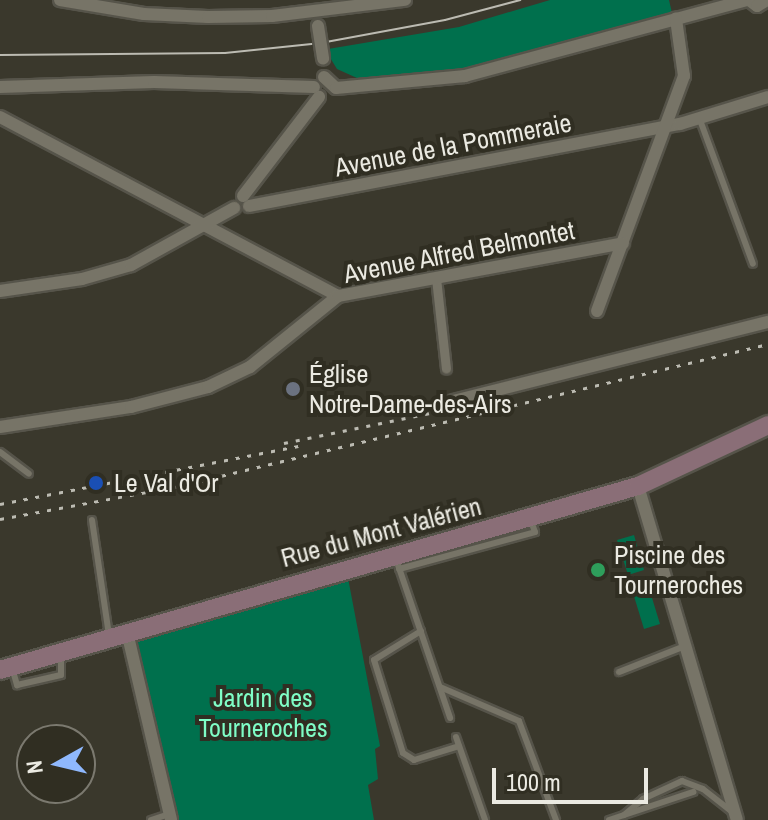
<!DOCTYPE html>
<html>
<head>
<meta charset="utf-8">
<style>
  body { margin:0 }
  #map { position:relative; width:768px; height:820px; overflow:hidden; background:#3a382c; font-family:"Archivo Narrow",sans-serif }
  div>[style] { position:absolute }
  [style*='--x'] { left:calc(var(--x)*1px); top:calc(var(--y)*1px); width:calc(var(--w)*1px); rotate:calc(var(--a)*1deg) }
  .green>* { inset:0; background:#00704d }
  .roads { filter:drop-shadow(2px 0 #56544a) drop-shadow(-2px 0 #56544a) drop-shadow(0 2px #56544a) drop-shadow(0 -2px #56544a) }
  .service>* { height:6px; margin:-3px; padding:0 3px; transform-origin:3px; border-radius:3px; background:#777467 }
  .pedestrian>* { height:9px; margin:-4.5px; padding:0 4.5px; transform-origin:4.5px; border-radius:4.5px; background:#777467 }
  .minor>* { height:12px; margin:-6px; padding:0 6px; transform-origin:6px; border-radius:6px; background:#777467 }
  .secondary>* { height:18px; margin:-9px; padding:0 9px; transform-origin:9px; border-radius:9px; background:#8a6e77 }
  .tram>* { height:2px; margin:-1px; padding:0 1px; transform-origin:1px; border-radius:1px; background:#bcbbb2 }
  .rail>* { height:3px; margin-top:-1.5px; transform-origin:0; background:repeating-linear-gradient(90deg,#bcbbb2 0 4px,transparent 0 12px) }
  .bridges { filter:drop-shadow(2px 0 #56544a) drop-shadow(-2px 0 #56544a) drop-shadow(0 2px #56544a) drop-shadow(0 -2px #56544a) }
  .minor-bridge>* { height:12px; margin:-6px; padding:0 6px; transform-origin:6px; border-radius:6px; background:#777467 }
  .dots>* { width:22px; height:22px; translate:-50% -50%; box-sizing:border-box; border:4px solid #302e22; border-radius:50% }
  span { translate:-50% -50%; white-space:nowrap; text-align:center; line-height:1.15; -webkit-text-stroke:8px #302e22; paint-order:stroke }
  .street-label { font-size:26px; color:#ebeae2 }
  .poi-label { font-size:26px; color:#ebeae2 }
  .left { translate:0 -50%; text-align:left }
  .park-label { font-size:26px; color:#7ffdc6 }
  .north { position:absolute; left:16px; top:724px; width:80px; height:80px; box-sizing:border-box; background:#302e22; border:2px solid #7b796f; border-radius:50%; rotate:262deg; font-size:22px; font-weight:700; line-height:32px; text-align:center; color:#ebeae2 }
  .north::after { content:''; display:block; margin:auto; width:28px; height:36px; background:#8fb8fd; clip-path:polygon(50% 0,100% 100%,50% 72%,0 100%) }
  .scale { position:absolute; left:492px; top:768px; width:156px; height:36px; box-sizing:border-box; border:4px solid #ebeae2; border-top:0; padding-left:10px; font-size:24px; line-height:28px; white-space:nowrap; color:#ebeae2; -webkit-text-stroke:6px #302e22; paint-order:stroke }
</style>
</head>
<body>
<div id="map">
  <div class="green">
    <div style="clip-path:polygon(550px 0,669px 0,672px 13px,486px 66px,417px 76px,357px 78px,337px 69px,329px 56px,328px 49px,459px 27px)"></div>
    <div style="clip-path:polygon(634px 535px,644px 570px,628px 575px,617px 540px)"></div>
    <div style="clip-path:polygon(348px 578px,380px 746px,375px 749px,378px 779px,368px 785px,374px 820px,175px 820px,135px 642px,139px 637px)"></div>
    <div style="clip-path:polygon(649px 588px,660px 624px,644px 629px,633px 593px)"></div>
  </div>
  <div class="roads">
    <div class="service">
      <div style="--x:700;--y:120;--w:153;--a:69.8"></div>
      <div style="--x:0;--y:452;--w:36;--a:37"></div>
      <div style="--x:92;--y:520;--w:116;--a:81.6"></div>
      <div style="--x:396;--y:559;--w:168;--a:71.2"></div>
      <div style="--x:399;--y:569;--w:141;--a:-15.2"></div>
      <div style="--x:535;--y:532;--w:12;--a:-110"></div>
      <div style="--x:421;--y:631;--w:55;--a:148.3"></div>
      <div style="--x:374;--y:660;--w:97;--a:72.7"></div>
      <div style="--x:403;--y:753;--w:13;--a:32"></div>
      <div style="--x:414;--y:760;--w:47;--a:-17.3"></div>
      <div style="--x:13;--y:671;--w:15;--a:74"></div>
      <div style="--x:17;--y:685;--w:45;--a:-12.8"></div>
      <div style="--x:61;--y:675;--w:21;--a:-90"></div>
      <div style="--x:619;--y:672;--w:71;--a:-21.5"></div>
      <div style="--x:440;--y:687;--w:86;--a:23.3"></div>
      <div style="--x:519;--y:721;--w:106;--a:69.5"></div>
      <div style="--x:456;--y:737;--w:88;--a:70.7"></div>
      <div style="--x:624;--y:815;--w:25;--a:-40"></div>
      <div style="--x:643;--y:799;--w:43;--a:-24.8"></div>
      <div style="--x:682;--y:781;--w:22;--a:21"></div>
      <div style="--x:703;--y:789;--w:37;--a:38"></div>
      <div style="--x:151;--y:820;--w:19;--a:-18"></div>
      <div style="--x:609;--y:820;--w:89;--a:-18.4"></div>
    </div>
    <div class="pedestrian">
      <div style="--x:436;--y:278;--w:91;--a:83.7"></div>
    </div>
    <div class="minor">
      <div style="--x:60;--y:0;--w:85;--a:9.5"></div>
      <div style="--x:144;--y:14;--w:64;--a:2.7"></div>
      <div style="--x:208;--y:17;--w:64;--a:-0.9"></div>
      <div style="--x:272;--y:16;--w:134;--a:-6.9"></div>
      <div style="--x:749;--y:0;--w:10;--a:37"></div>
      <div style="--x:757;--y:6;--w:12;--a:-31"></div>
      <div style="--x:324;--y:77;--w:16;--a:43"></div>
      <div style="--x:0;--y:87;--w:154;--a:-1.9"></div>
      <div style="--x:154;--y:82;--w:160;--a:1.8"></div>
      <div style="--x:336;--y:88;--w:130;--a:-5.3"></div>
      <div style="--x:465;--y:76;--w:291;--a:-15.1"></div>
      <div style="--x:0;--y:117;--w:382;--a:27.9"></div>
      <div style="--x:243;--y:196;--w:125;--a:-52.5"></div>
      <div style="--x:249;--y:206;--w:439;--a:-10.8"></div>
      <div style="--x:680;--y:124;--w:92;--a:-17.1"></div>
      <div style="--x:0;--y:291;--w:83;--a:-8.3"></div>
      <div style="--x:82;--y:279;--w:51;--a:-15.9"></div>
      <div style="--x:131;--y:265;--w:118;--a:-29"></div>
      <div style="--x:597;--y:311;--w:251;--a:-69.7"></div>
      <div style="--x:684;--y:76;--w:58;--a:-98"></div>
      <div style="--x:453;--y:401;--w:325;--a:-14.1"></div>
      <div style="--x:0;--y:427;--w:133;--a:-8.7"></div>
      <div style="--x:131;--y:407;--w:80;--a:-14.6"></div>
      <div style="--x:208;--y:387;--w:47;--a:-25.5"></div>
      <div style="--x:250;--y:367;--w:113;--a:-38.9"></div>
      <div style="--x:338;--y:296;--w:290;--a:-10.5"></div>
      <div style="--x:638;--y:486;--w:348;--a:73.5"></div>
      <div style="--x:127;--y:632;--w:193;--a:76.8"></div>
    </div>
    <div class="secondary">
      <div style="--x:0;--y:670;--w:664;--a:-16.09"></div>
      <div style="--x:638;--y:486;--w:144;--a:-25.1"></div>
    </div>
  </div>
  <div class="tram">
    <div style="--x:326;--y:42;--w:121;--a:-10.5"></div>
    <div style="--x:445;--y:20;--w:78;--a:-14.9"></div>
    <div style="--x:0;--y:55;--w:225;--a:-0.5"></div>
    <div style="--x:225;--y:53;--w:87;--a:-5.9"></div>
  </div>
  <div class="rail">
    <div style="--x:284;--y:443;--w:164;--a:-11.6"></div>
    <div style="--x:0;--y:504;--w:304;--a:-11"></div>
    <div style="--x:0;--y:519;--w:178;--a:-10.4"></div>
    <div style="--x:175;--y:487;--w:610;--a:-13.56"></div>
  </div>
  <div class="bridges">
    <div class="minor-bridge">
      <div style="--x:318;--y:26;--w:33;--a:81"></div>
    </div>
  </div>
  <div class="dots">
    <div style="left:293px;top:389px;background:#6b7280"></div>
    <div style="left:96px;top:483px;background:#1a4fb4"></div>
    <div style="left:598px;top:570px;background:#2e9e5b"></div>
  </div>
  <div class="street-label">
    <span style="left:453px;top:145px;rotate:-11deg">Avenue de la Pommeraie</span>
    <span style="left:459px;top:252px;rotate:-11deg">Avenue Alfred Belmontet</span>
    <span style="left:381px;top:532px;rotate:-15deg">Rue du Mont Valérien</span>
  </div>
  <div class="poi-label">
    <span class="left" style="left:309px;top:389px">Église<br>Notre-Dame-des-Airs</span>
    <span class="left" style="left:114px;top:483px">Le Val d'Or</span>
    <span class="left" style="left:614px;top:570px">Piscine des<br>Tourneroches</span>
  </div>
  <div class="park-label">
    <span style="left:263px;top:713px">Jardin des<br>Tourneroches</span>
  </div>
  <div class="north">N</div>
  <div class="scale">100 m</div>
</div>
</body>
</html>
